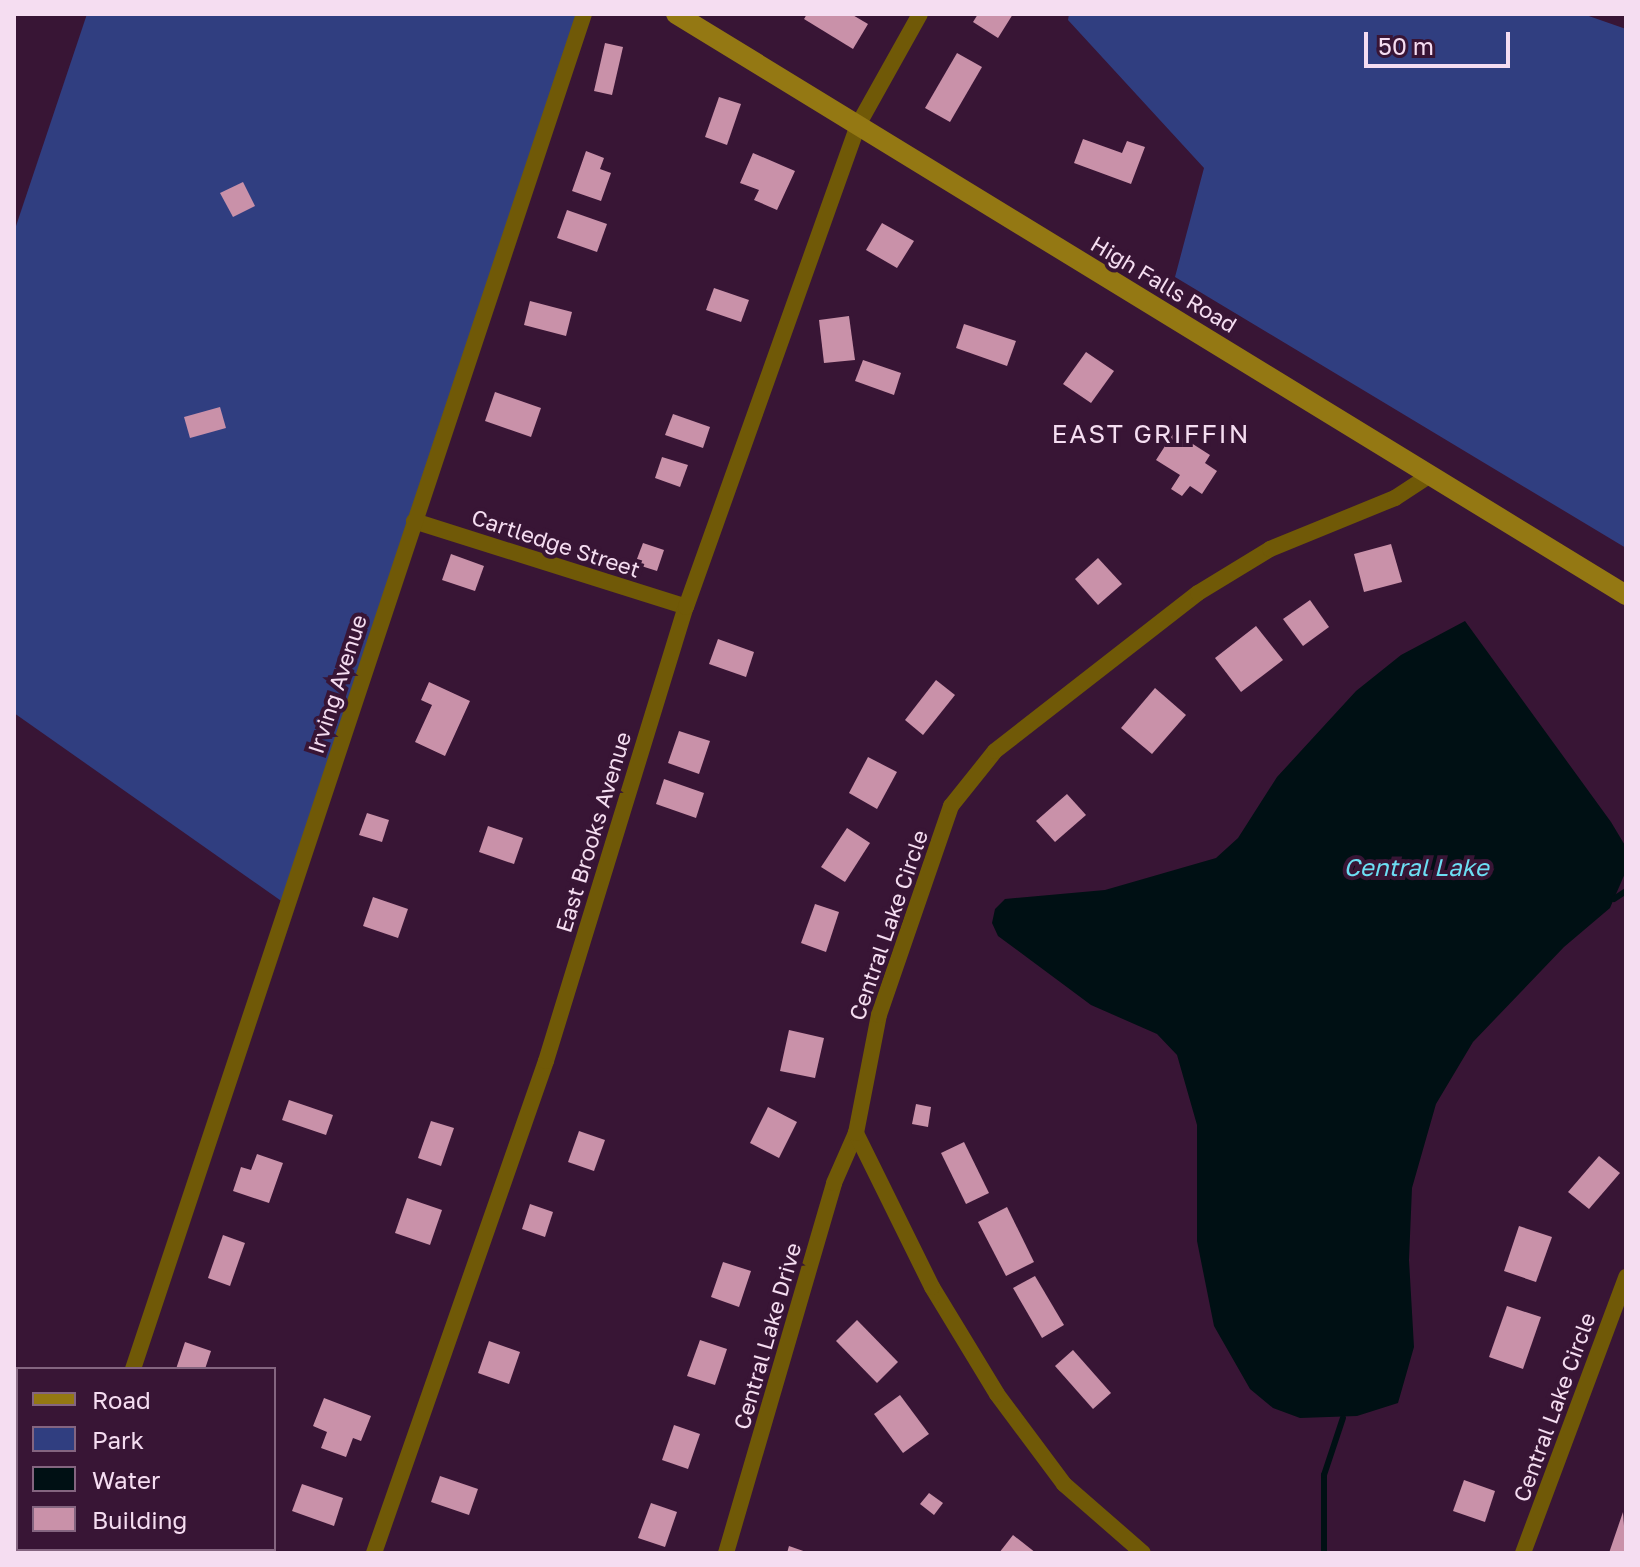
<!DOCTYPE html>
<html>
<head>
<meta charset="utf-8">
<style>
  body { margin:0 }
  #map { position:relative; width:1640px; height:1567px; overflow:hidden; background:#381535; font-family:"Golos Text",sans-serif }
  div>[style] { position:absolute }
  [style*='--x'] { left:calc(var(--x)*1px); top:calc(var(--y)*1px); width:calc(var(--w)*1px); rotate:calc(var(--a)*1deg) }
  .green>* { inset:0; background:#303e80 }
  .water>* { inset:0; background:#001014 }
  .stream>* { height:6px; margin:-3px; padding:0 3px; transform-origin:3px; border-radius:3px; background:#001014 }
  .building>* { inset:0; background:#c991a9 }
  .street>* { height:16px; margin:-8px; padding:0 8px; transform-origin:8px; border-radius:8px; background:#705907 }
  .secondary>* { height:20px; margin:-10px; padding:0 10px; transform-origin:10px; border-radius:10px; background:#947813 }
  span { translate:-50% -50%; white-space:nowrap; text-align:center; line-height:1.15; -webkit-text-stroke:8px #381535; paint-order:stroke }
  .street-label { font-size:22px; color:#f5ddf1 }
  .water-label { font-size:24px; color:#6cdef3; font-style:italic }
  .quarter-label { font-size:26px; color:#f5ddf1; letter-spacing:2px }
  .frame { position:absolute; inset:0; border:16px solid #f5ddf1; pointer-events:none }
  .legend { position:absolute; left:16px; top:1367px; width:260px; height:184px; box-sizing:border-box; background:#381535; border:2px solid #846580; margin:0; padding:10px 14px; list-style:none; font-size:24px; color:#f5ddf1 }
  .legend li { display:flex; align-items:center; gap:16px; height:40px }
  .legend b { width:40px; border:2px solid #846580 }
  .scale { position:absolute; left:1364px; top:32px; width:146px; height:36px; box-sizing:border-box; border:4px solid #f5ddf1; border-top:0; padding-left:10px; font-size:24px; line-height:28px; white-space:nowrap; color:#f5ddf1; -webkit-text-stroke:6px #381535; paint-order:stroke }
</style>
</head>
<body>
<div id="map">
  <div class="green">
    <div style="clip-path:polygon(87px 14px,580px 14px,287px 905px,14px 713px,14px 232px)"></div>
    <div style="clip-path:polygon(1069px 14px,1583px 14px,1626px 29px,1626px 548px,1175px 277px,1204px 168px,1068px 20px)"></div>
  </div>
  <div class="water">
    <div style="clip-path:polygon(1465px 621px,1611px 822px,1626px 847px,1626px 871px,1610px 908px,1564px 947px,1473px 1042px,1436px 1104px,1412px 1188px,1409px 1260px,1414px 1347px,1398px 1403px,1357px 1416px,1300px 1418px,1273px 1408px,1250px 1389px,1214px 1326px,1197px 1241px,1197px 1125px,1177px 1055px,1157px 1034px,1091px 1005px,998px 936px,992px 923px,995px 909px,1005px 899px,1105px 890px,1216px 858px,1238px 838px,1277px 777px,1356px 691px,1401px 655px)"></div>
  </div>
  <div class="stream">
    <div style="--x:1614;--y:899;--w:14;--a:-34"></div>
    <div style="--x:1324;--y:1553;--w:78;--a:-90"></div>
    <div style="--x:1324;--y:1475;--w:60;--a:-71.6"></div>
  </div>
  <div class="building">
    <div style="clip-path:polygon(807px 14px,851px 14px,868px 24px,853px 49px,804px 19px)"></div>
    <div style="clip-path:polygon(978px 14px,1013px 14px,998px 38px,973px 22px)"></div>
    <div style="clip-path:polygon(605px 43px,623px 47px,612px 95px,594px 91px)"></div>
    <div style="clip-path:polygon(957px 53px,982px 67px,950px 122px,925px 108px)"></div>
    <div style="clip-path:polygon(719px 97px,741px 104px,727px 145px,705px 137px)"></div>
    <div style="clip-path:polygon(1083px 139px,1122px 153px,1127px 141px,1145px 147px,1131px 184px,1074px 163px)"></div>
    <div style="clip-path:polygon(586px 151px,604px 158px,600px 169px,611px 173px,601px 201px,572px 191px)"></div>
    <div style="clip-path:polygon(753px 153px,795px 171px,777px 210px,754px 200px,759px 190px,740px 183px)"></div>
    <div style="clip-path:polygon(243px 182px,255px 206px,233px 217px,220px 193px)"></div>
    <div style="clip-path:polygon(567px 210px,607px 224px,597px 252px,557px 238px)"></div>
    <div style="clip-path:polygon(882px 223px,914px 241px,897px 268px,866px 250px)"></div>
    <div style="clip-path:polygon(714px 288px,749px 300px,741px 322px,706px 310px)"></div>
    <div style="clip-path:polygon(530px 301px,572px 312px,566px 336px,524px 325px)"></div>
    <div style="clip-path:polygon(849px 316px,855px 360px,824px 363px,819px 320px)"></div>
    <div style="clip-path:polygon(964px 324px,1016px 341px,1007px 366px,956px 348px)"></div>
    <div style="clip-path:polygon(1086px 352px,1114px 371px,1091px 403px,1063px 384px)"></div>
    <div style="clip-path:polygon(863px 360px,901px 373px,894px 395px,855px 381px)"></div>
    <div style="clip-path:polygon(495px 392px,541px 408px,531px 437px,485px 421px)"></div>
    <div style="clip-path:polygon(220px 407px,226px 428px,190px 438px,184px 417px)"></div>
    <div style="clip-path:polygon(673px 414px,710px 427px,703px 448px,665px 435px)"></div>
    <div style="clip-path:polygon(1174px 432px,1210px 455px,1205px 463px,1217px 471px,1202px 494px,1190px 486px,1182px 496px,1171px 489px,1180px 475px,1156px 460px)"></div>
    <div style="clip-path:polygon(662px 457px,688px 465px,680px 487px,655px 478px)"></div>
    <div style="clip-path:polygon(643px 543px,664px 550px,657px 571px,635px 564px)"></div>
    <div style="clip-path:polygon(1391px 544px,1402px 582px,1364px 592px,1354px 554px)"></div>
    <div style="clip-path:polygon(451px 554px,484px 566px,475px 591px,442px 580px)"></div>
    <div style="clip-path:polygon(1098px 558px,1122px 584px,1098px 605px,1075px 579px)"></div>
    <div style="clip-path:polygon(1310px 600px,1329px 627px,1303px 646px,1283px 619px)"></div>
    <div style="clip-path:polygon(1256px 626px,1283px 660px,1241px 692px,1215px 658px)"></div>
    <div style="clip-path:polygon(718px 639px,754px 652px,746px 677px,709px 664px)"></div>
    <div style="clip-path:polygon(936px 680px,955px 695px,923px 735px,905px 720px)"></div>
    <div style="clip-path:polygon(429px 682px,470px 701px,445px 756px,415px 742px,432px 705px,421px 700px)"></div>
    <div style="clip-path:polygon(1155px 688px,1186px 715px,1152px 754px,1121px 728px)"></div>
    <div style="clip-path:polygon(679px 731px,710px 741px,699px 774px,668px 763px)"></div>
    <div style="clip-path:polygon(868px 757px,897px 772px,877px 809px,849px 793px)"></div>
    <div style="clip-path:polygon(664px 779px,704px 793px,696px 818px,656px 804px)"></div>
    <div style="clip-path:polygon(1067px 794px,1086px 815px,1055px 842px,1036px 821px)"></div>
    <div style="clip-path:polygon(367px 813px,389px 820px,382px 842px,359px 835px)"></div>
    <div style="clip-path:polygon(488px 826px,523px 838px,514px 864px,479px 852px)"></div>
    <div style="clip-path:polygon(847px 828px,870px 843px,845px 882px,821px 867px)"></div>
    <div style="clip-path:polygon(373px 897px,408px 909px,398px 938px,363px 926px)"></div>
    <div style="clip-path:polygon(815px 904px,839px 912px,826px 952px,801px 943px)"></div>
    <div style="clip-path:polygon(789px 1030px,824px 1038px,815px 1078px,780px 1071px)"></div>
    <div style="clip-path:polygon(289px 1100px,333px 1115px,326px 1135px,282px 1120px)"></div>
    <div style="clip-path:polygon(916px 1104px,931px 1107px,928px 1127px,912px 1124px)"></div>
    <div style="clip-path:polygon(768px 1107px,797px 1122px,779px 1158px,750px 1143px)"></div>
    <div style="clip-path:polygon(431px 1121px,454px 1128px,441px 1166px,418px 1158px)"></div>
    <div style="clip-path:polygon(579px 1131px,605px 1140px,594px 1171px,568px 1162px)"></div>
    <div style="clip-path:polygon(964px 1142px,989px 1193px,966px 1204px,941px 1153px)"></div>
    <div style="clip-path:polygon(257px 1154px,283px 1163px,269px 1203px,233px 1191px,241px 1167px,251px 1170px)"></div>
    <div style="clip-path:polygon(1599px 1156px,1620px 1173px,1589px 1209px,1568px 1192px)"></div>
    <div style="clip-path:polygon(407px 1198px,442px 1210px,430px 1245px,395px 1233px)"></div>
    <div style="clip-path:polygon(530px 1204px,553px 1212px,545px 1237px,522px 1229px)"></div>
    <div style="clip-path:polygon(1007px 1207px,1034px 1262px,1006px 1276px,978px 1222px)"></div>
    <div style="clip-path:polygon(1519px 1226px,1552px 1237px,1536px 1282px,1504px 1271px)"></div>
    <div style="clip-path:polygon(223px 1235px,245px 1243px,230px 1286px,208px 1278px)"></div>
    <div style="clip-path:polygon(723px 1262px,751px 1271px,739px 1307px,711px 1297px)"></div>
    <div style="clip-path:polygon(1035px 1276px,1064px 1325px,1042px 1338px,1013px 1288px)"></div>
    <div style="clip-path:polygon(1507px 1306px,1541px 1317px,1523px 1369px,1489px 1357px)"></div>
    <div style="clip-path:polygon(857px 1320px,898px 1362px,877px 1383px,836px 1341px)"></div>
    <div style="clip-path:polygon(700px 1340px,727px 1349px,715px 1385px,687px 1376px)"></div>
    <div style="clip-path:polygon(489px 1341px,520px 1352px,509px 1384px,478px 1373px)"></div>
    <div style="clip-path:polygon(185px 1342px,211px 1351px,205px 1369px,176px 1369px)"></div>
    <div style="clip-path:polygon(1073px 1350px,1111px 1393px,1093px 1409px,1055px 1366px)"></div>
    <div style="clip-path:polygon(900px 1395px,929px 1434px,903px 1453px,874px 1414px)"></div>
    <div style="clip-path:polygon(324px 1398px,371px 1416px,361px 1441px,353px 1438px,346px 1457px,321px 1448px,327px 1432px,313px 1426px)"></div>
    <div style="clip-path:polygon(674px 1425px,700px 1434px,688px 1469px,662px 1460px)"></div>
    <div style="clip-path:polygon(440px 1476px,478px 1489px,469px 1515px,431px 1502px)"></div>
    <div style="clip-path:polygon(1464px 1480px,1495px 1491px,1485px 1522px,1453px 1511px)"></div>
    <div style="clip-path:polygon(302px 1484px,343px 1498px,334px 1526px,292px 1511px)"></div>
    <div style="clip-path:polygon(929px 1493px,943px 1503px,934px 1515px,920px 1504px)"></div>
    <div style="clip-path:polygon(651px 1503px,677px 1512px,665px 1547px,638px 1538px)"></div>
    <div style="clip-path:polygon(1623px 1512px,1626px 1553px,1609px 1553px)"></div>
    <div style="clip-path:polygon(1013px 1535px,1036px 1553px,999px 1553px)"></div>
    <div style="clip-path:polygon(789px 1546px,809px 1553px,787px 1553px)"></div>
  </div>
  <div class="street">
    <div style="--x:414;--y:521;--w:285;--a:17.5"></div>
    <div style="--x:133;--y:1369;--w:1428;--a:-71.59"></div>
    <div style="--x:72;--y:1553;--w:4;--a:-76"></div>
    <div style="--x:374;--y:1553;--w:521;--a:-70.73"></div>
    <div style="--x:546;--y:1061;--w:475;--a:-72.9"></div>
    <div style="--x:686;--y:607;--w:512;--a:-70.36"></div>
    <div style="--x:858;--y:125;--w:127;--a:-60.8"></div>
    <div style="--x:726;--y:1553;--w:385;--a:-73.7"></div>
    <div style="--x:834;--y:1183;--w:55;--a:-66.3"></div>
    <div style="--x:1143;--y:1553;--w:105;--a:-138.9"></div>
    <div style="--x:1064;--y:1484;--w:112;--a:-126.7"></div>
    <div style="--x:997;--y:1394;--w:125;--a:-121.3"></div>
    <div style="--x:932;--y:1287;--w:172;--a:-116.3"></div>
    <div style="--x:856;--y:1133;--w:120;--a:-79"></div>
    <div style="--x:879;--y:1015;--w:221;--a:-71"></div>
    <div style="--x:951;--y:806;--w:70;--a:-51.3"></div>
    <div style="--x:995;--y:751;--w:257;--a:-37.9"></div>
    <div style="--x:1198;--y:593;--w:84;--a:-31.4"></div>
    <div style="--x:1270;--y:549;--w:135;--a:-22.2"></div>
    <div style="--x:1395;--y:498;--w:42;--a:-33.3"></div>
    <div style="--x:1523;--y:1553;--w:295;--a:-69.5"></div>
  </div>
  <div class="secondary">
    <div style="--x:676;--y:14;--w:1114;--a:31.45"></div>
  </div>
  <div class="street-label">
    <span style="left:1164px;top:284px;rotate:31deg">High Falls Road</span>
    <span style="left:556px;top:543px;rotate:18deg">Cartledge Street</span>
    <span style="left:337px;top:684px;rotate:-72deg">Irving Avenue</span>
    <span style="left:593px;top:832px;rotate:-73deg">East Brooks Avenue</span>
    <span style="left:888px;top:925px;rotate:-71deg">Central Lake Circle</span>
    <span style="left:767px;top:1336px;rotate:-74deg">Central Lake Drive</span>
    <span style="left:1554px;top:1407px;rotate:-70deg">Central Lake Circle</span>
  </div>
  <div class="water-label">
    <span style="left:1416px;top:867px">Central Lake</span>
  </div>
  <div class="quarter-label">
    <span style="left:1151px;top:434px">EAST GRIFFIN</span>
  </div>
  <div class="frame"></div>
  <ul class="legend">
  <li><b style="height:10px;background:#947813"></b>Road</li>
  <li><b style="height:22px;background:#303e80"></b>Park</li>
  <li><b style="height:22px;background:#001014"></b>Water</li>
  <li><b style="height:22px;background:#c991a9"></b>Building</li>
  </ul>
  <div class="scale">50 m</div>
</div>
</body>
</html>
